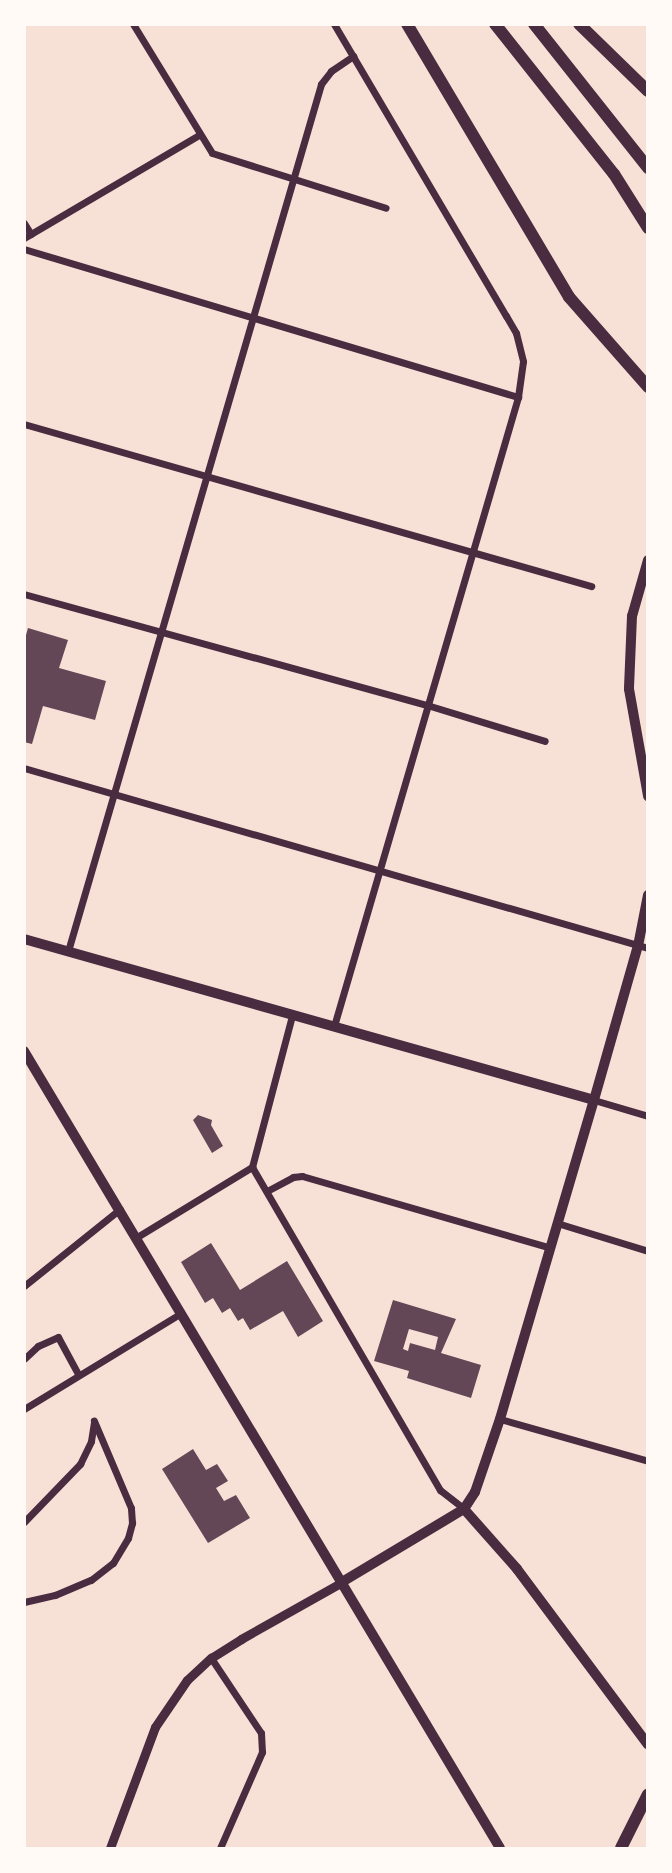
<!DOCTYPE html>
<html>
<head>
<meta charset="utf-8">
<style>
  body { margin:0 }
  #map { position:relative; width:672px; height:1873px; overflow:hidden; background:#f7e1d7; font-family:Literata,serif }
  div>[style] { position:absolute }
  [style*='--x'] { left:calc(var(--x)*1px); top:calc(var(--y)*1px); width:calc(var(--w)*1px); rotate:calc(var(--a)*1deg) }
  .building>* { inset:0; background:#644757 }
  .minor>* { height:7px; margin:-3.5px; padding:0 3.5px; transform-origin:3.5px; border-radius:3.5px; background:#4a2c40 }
  .tertiary>* { height:9px; margin:-4.5px; padding:0 4.5px; transform-origin:4.5px; border-radius:4.5px; background:#4a2c40 }
  .secondary>* { height:10px; margin:-5px; padding:0 5px; transform-origin:5px; border-radius:5px; background:#4a2c40 }
  .primary>* { height:10px; margin:-5px; padding:0 5px; transform-origin:5px; border-radius:5px; background:#4a2c40 }
  .motorway>* { height:12px; margin:-6px; padding:0 6px; transform-origin:6px; border-radius:6px; background:#4a2c40 }
  span { translate:-50% -50%; white-space:nowrap; text-align:center; line-height:1.15; -webkit-text-stroke:5px #fffaf5; paint-order:stroke }
  .frame { position:absolute; inset:0; border:26px solid #fffaf5; pointer-events:none }
</style>
</head>
<body>
<div id="map">
  <div class="building">
    <div style="clip-path:polygon(28px 628px,68px 640px,59px 668px,106px 681px,95px 720px,43px 706px,32px 744px,24px 742px,24px 642px)"></div>
    <div style="clip-path:polygon(198px 1115px,212px 1120px,211px 1125px,223px 1146px,212px 1153px,193px 1120px)"></div>
    <div style="clip-path:polygon(211px 1243px,240px 1290px,287px 1261px,323px 1321px,298px 1337px,283px 1311px,250px 1330px,243px 1318px,238px 1321px,230px 1308px,222px 1313px,213px 1298px,205px 1303px,181px 1262px)"></div>
    <div style="clip-path:polygon(evenodd,393px 1300px,456px 1319px,441px 1353px,481px 1365px,471px 1398px,407px 1378px,409px 1371px,374px 1361px,393px 1300px,409px 1329px,438px 1337px,435px 1350px,410px 1343px,408px 1351px,403px 1349px,409px 1329px)"></div>
    <div style="clip-path:polygon(193px 1449px,206px 1470px,217px 1464px,228px 1481px,216px 1488px,224px 1501px,236px 1495px,250px 1518px,208px 1543px,162px 1469px)"></div>
  </div>
  <div class="minor">
    <div style="--x:133;--y:24;--w:151;--a:58.5"></div>
    <div style="--x:212;--y:153;--w:182;--a:17.5"></div>
    <div style="--x:24;--y:223;--w:13;--a:58"></div>
    <div style="--x:24;--y:238;--w:203;--a:-30.5"></div>
    <div style="--x:24;--y:249;--w:516;--a:16.68"></div>
    <div style="--x:24;--y:424;--w:590;--a:15.95"></div>
    <div style="--x:24;--y:594;--w:418;--a:15.4"></div>
    <div style="--x:427;--y:705;--w:123;--a:17"></div>
    <div style="--x:24;--y:768;--w:649;--a:16.09"></div>
    <div style="--x:68;--y:951;--w:903;--a:-73.73"></div>
    <div style="--x:321;--y:84;--w:16;--a:-52"></div>
    <div style="--x:331;--y:71;--w:27;--a:-34"></div>
    <div style="--x:334;--y:1026;--w:655;--a:-73.69"></div>
    <div style="--x:518;--y:397;--w:36;--a:-82"></div>
    <div style="--x:523;--y:361;--w:29;--a:-104"></div>
    <div style="--x:516;--y:333;--w:20;--a:-120"></div>
    <div style="--x:506;--y:316;--w:339;--a:-120.5"></div>
    <div style="--x:594;--y:1100;--w:56;--a:16.5"></div>
    <div style="--x:252;--y:1167;--w:374;--a:59.8"></div>
    <div style="--x:440;--y:1490;--w:31;--a:38"></div>
    <div style="--x:267;--y:1191;--w:30;--a:-28"></div>
    <div style="--x:293;--y:1177;--w:9;--a:-6"></div>
    <div style="--x:302;--y:1176;--w:259;--a:16.1"></div>
    <div style="--x:557;--y:1223;--w:95;--a:17.1"></div>
    <div style="--x:137;--y:1237;--w:135;--a:-31.3"></div>
    <div style="--x:252;--y:1167;--w:156;--a:-75.2"></div>
    <div style="--x:24;--y:1286;--w:123;--a:-38.7"></div>
    <div style="--x:24;--y:1359;--w:19;--a:-43"></div>
    <div style="--x:38;--y:1346;--w:22;--a:-24"></div>
    <div style="--x:58;--y:1337;--w:42;--a:61.6"></div>
    <div style="--x:24;--y:1409;--w:184;--a:-31.4"></div>
    <div style="--x:500;--y:1419;--w:154;--a:15.8"></div>
    <div style="--x:24;--y:1522;--w:81;--a:-46"></div>
    <div style="--x:80;--y:1464;--w:25;--a:-64"></div>
    <div style="--x:91;--y:1441;--w:19;--a:-81"></div>
    <div style="--x:24;--y:1602;--w:32;--a:-13"></div>
    <div style="--x:55;--y:1595;--w:39;--a:-23"></div>
    <div style="--x:91;--y:1580;--w:28;--a:-38"></div>
    <div style="--x:113;--y:1563;--w:29;--a:-59"></div>
    <div style="--x:128;--y:1538;--w:16;--a:-75"></div>
    <div style="--x:132;--y:1523;--w:15;--a:-94"></div>
    <div style="--x:131;--y:1508;--w:95;--a:-113"></div>
    <div style="--x:211;--y:1658;--w:90;--a:56.3"></div>
    <div style="--x:261;--y:1733;--w:19;--a:87"></div>
    <div style="--x:262;--y:1752;--w:105;--a:113.6"></div>
  </div>
  <div class="tertiary">
    <div style="--x:110;--y:1848;--w:129;--a:-69.6"></div>
    <div style="--x:155;--y:1727;--w:57;--a:-55.8"></div>
    <div style="--x:187;--y:1680;--w:33;--a:-43"></div>
    <div style="--x:211;--y:1658;--w:36;--a:-32"></div>
    <div style="--x:241;--y:1639;--w:116;--a:-29.4"></div>
  </div>
  <div class="secondary">
    <div style="--x:648;--y:560;--w:58;--a:105.9"></div>
    <div style="--x:632;--y:616;--w:73;--a:92.4"></div>
    <div style="--x:629;--y:689;--w:109;--a:79.9"></div>
    <div style="--x:24;--y:939;--w:592;--a:15.77"></div>
    <div style="--x:464;--y:1509;--w:80;--a:48.5"></div>
    <div style="--x:517;--y:1569;--w:219;--a:53.3"></div>
    <div style="--x:342;--y:1582;--w:142;--a:-30.9"></div>
    <div style="--x:464;--y:1509;--w:20;--a:-57"></div>
    <div style="--x:475;--y:1492;--w:77;--a:-71.1"></div>
    <div style="--x:500;--y:1419;--w:333;--a:-73.6"></div>
    <div style="--x:594;--y:1100;--w:160;--a:-74.1"></div>
    <div style="--x:638;--y:946;--w:52;--a:-78.9"></div>
  </div>
  <div class="primary">
    <div style="--x:24;--y:1051;--w:928;--a:59.15"></div>
  </div>
  <div class="motorway">
    <div style="--x:407;--y:24;--w:317;--a:59.3"></div>
    <div style="--x:569;--y:297;--w:120;--a:48.7"></div>
    <div style="--x:495;--y:24;--w:191;--a:51.6"></div>
    <div style="--x:614;--y:174;--w:64;--a:57.8"></div>
    <div style="--x:534;--y:24;--w:184;--a:51.6"></div>
    <div style="--x:579;--y:24;--w:96;--a:44.2"></div>
    <div style="--x:621;--y:1848;--w:60;--a:-63.4"></div>
  </div>
  <div class="frame"></div>
</div>
</body>
</html>
